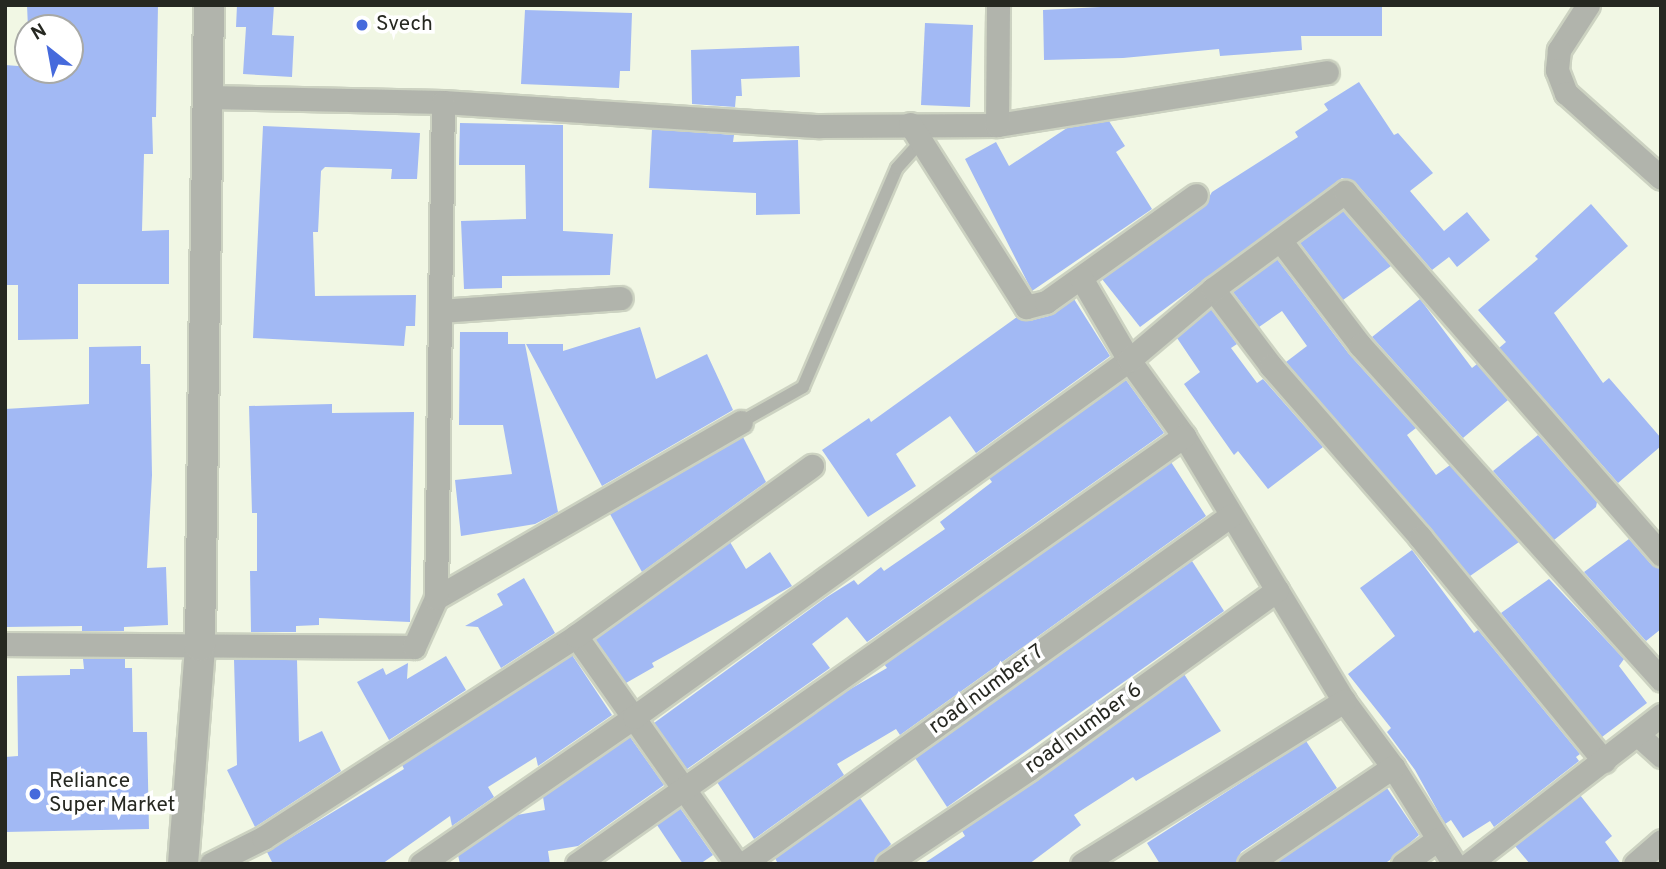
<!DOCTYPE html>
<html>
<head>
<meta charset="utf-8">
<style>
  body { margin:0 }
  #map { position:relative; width:1666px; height:869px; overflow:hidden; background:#f1f7e4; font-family:Overpass,sans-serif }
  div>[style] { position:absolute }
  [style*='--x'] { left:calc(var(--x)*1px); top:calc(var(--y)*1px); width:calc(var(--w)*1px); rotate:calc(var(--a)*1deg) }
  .building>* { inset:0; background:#a2b9f4 }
  .roads { filter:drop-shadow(2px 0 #ccd2c1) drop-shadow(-2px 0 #ccd2c1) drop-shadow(0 2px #ccd2c1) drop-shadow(0 -2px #ccd2c1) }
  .service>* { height:12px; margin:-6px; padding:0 6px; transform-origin:6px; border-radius:6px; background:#b1b4ac }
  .minor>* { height:23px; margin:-11.5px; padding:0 11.5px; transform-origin:11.5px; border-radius:11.5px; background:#b1b4ac }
  .tertiary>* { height:30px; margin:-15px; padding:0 15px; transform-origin:15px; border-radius:15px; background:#b1b4ac }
  .dots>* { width:19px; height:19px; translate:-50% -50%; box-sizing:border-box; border:4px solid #fff; border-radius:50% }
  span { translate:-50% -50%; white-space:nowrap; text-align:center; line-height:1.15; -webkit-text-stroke:7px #fff; paint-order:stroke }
  .poi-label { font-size:21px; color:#262821 }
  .left { translate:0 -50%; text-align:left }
  .street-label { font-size:21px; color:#262821 }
  .frame { position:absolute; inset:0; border:7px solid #262821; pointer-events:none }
  .north { position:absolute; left:14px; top:14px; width:70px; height:70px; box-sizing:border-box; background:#fff; border:2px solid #a8a9a6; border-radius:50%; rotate:329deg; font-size:19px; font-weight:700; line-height:28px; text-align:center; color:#262821 }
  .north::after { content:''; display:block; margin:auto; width:24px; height:32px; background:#466adc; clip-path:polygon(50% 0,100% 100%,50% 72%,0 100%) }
</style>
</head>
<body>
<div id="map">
  <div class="building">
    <div style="clip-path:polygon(27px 5px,158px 5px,156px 117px,152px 117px,153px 154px,144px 154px,142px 231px,169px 230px,169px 284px,78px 284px,78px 339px,18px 340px,18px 285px,5px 285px,5px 65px,70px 70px,70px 28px,28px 28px)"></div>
    <div style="clip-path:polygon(237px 5px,274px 5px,272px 35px,294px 36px,292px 77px,243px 74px,246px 27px,236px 27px)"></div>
    <div style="clip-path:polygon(1139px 5px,1382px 5px,1382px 36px,1301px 36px,1302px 50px,1220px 56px,1219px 49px,1123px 58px,1044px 60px,1043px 10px)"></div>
    <div style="clip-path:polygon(525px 10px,632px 13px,630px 71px,620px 71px,619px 88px,521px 84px)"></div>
    <div style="clip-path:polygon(925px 23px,973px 25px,970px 107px,921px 105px)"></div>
    <div style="clip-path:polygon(799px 46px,800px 77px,741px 79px,742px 96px,736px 96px,735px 107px,692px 104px,691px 50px)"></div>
    <div style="clip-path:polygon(1359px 82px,1394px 135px,1398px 133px,1433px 173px,1410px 191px,1444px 231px,1467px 212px,1490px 240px,1457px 267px,1449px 257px,1432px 270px,1356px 183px,1342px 178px,1140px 327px,1102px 279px,1204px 206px,1212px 192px,1298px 137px,1295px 132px,1328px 110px,1324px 104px)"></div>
    <div style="clip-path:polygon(1109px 121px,1125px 146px,1116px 152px,1152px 209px,1032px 291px,965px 159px,996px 142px,1009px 166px,1067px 128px)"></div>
    <div style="clip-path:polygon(460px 123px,563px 125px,563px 231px,613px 234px,610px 275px,502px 276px,502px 288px,464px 289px,461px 221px,526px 219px,525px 165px,459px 165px)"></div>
    <div style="clip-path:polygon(263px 126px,420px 133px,417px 179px,391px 179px,392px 169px,325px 167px,321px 171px,318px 232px,313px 232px,315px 296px,416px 295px,415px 326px,406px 326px,404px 346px,253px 338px)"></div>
    <div style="clip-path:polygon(652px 129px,734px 135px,733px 142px,798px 140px,800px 214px,756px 215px,756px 193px,649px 188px)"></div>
    <div style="clip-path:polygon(1591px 204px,1628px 246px,1554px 313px,1603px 383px,1609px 378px,1661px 438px,1661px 446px,1618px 483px,1499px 348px,1506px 342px,1478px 310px,1538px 259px,1535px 256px)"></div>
    <div style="clip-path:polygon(1343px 211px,1391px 266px,1343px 300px,1300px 243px)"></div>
    <div style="clip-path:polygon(1277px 259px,1349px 354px,1416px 428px,1407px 435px,1436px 475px,1450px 465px,1519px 542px,1470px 576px,1286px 362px,1307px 346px,1282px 311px,1259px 327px,1233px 292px)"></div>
    <div style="clip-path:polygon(1074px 299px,1110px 356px,976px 453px,950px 416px,896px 454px,916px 486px,868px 517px,822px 450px,869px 418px,871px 422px,1017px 317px,1029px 321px,1049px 316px)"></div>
    <div style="clip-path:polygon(1420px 299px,1472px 368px,1477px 364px,1508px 400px,1463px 438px,1372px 337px)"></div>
    <div style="clip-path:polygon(1211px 309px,1237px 344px,1231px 348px,1257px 383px,1263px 379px,1323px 447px,1268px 489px,1238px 451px,1234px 455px,1184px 384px,1200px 372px,1177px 338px)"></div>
    <div style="clip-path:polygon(640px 327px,656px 379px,707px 354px,733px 410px,602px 486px,526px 344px,563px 344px,563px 351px)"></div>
    <div style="clip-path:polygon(460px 332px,508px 332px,508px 344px,525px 344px,558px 512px,535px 524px,461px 536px,455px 480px,512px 474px,503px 425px,459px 425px)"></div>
    <div style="clip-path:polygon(141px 346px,141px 364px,150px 364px,152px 475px,147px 568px,166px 567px,168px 625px,124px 627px,124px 631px,82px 631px,82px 626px,5px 627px,5px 409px,89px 404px,89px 347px)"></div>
    <div style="clip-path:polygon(1126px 380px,1164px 433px,867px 642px,847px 617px,812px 644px,830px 668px,687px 769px,654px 723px,827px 597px,854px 580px,858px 585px,881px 567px,884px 571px,945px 529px,940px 522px,992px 482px,989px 478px)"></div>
    <div style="clip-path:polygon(332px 404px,332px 413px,414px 412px,410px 622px,319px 618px,319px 625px,296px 626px,296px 632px,251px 632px,250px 571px,257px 571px,257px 513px,252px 513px,249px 406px)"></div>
    <div style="clip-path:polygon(1538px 435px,1597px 502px,1596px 507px,1554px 540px,1493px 471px)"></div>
    <div style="clip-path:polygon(743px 437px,766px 482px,642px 572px,610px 514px)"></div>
    <div style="clip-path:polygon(1171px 462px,1206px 516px,900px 735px,896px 729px,837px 764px,844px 775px,754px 839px,717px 782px,847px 691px,887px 668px,884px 664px)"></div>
    <div style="clip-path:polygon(1629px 539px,1650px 563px,1661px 568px,1661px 629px,1646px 641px,1584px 572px)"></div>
    <div style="clip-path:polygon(730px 542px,746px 569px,770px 552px,792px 586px,652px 663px,654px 667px,626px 683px,595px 639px)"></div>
    <div style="clip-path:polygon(1412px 550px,1474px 633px,1478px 630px,1580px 754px,1576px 757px,1579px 761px,1494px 827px,1490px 821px,1463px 838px,1451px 820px,1445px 824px,1415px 770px,1387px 732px,1391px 728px,1348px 674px,1395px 636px,1360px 588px)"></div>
    <div style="clip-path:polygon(1192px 561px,1224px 611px,947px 807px,915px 758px)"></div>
    <div style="clip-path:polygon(524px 578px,555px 633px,501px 668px,478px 627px,465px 626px,503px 605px,497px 594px)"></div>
    <div style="clip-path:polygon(1549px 579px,1624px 659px,1619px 666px,1647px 703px,1602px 737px,1501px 613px)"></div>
    <div style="clip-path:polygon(572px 655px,612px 715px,538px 766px,536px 757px,488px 787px,494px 797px,452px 826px,450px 816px,382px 864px,273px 864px,267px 852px,404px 769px,402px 765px)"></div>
    <div style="clip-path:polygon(446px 656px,466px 690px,389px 740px,357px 682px,383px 668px,386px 675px,408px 663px,407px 679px)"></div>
    <div style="clip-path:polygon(83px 659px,125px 659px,125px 668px,132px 668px,133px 732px,147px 732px,149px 829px,5px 832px,5px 757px,18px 756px,17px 676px,70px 675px,70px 669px,84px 669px)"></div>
    <div style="clip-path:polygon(234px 660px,297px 660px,299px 742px,322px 731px,341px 771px,255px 827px,227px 770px,237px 765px)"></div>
    <div style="clip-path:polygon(1184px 674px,1221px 731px,1136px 781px,1133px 777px,1074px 815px,1081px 825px,1029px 864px,923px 864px,965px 836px,962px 831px)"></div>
    <div style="clip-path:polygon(630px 737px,664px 785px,578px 846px,548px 851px,550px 864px,460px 864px,458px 855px,517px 815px,545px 810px,543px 797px)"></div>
    <div style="clip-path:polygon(1306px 741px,1337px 788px,1241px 852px,1235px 864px,1160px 864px,1147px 843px)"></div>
    <div style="clip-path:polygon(1387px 788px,1419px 835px,1390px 860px,1384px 864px,1274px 864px)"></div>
    <div style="clip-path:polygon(1580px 795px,1612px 836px,1605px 842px,1621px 864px,1530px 864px,1515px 846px)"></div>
    <div style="clip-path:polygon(860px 798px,891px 844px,873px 864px,778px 864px,775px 858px)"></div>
    <div style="clip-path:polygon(680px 808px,713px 855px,700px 864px,683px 864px,657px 825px)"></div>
  </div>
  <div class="roads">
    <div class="service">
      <div style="--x:741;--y:422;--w:71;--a:-29.4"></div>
      <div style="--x:803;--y:387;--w:238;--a:-66.8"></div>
      <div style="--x:897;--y:168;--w:36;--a:-48"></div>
    </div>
    <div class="minor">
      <div style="--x:1588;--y:5;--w:54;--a:122.8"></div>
      <div style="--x:1559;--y:50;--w:20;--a:96"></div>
      <div style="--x:1557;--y:70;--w:25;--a:69"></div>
      <div style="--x:1566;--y:93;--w:127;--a:41.8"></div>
      <div style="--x:209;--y:97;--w:234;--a:1.2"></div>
      <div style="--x:443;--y:102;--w:377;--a:3.7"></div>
      <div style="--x:819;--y:126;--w:178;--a:-0.3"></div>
      <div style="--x:997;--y:125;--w:334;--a:-9.1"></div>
      <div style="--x:910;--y:124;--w:217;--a:57.6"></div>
      <div style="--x:1026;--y:307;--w:21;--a:-14"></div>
      <div style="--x:1046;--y:302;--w:184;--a:-35.5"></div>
      <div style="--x:997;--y:125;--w:120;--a:-89.5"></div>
      <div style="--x:1280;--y:240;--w:132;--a:52.7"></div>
      <div style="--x:1360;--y:345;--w:450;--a:48"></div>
      <div style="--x:1081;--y:278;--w:95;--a:59.7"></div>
      <div style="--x:1129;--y:360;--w:94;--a:54.1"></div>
      <div style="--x:1184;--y:436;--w:310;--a:58.9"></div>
      <div style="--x:1344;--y:701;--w:82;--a:53.4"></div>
      <div style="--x:1393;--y:767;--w:115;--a:57.8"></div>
      <div style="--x:1213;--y:289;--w:96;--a:53"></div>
      <div style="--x:1271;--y:366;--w:227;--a:48.9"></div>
      <div style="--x:1420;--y:537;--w:290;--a:50.6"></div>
      <div style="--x:441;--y:311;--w:180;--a:-4.1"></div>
      <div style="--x:436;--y:598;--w:352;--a:-30"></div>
      <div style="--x:576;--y:636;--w:279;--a:54.8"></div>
      <div style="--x:5;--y:644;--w:409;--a:0.4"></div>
      <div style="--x:414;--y:647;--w:54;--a:-65.8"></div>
      <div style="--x:436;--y:598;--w:496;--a:-89.2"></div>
      <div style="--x:1638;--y:735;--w:31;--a:42"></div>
      <div style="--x:211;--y:864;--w:58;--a:-26.6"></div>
      <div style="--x:263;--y:838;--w:373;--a:-32.8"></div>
      <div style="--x:576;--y:636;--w:291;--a:-35.8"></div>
      <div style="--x:421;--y:864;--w:259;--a:-34.6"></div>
      <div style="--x:634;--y:717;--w:610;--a:-35.8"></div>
      <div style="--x:1129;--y:360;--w:110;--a:-40.2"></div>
      <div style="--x:1213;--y:289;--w:164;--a:-36.3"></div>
      <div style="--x:1345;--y:192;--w:481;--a:48.9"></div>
      <div style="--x:577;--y:864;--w:743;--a:-35.19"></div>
      <div style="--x:743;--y:864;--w:599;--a:-35.55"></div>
      <div style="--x:887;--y:864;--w:171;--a:-33.8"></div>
      <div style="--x:1029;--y:769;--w:306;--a:-35.8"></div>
      <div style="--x:1082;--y:864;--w:309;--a:-31.9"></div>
      <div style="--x:1249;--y:864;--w:174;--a:-34"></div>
      <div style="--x:1403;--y:864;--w:43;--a:-35.5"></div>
      <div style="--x:1469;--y:864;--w:243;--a:-37.8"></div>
      <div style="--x:1635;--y:864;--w:35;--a:-41"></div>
    </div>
    <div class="tertiary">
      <div style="--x:183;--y:864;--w:219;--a:-85.5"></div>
      <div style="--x:200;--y:646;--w:641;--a:-89.2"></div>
    </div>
  </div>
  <div class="dots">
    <div style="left:362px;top:25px;background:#466adc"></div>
    <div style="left:35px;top:794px;background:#466adc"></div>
  </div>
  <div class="poi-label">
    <span class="left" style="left:376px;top:25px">Svech</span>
    <span class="left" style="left:49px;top:794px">Reliance<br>Super Market</span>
  </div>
  <div class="street-label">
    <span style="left:987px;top:690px;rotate:-36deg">road number 7</span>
    <span style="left:1084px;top:729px;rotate:-36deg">road number 6</span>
  </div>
  <div class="frame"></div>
  <div class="north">N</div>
</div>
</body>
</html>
